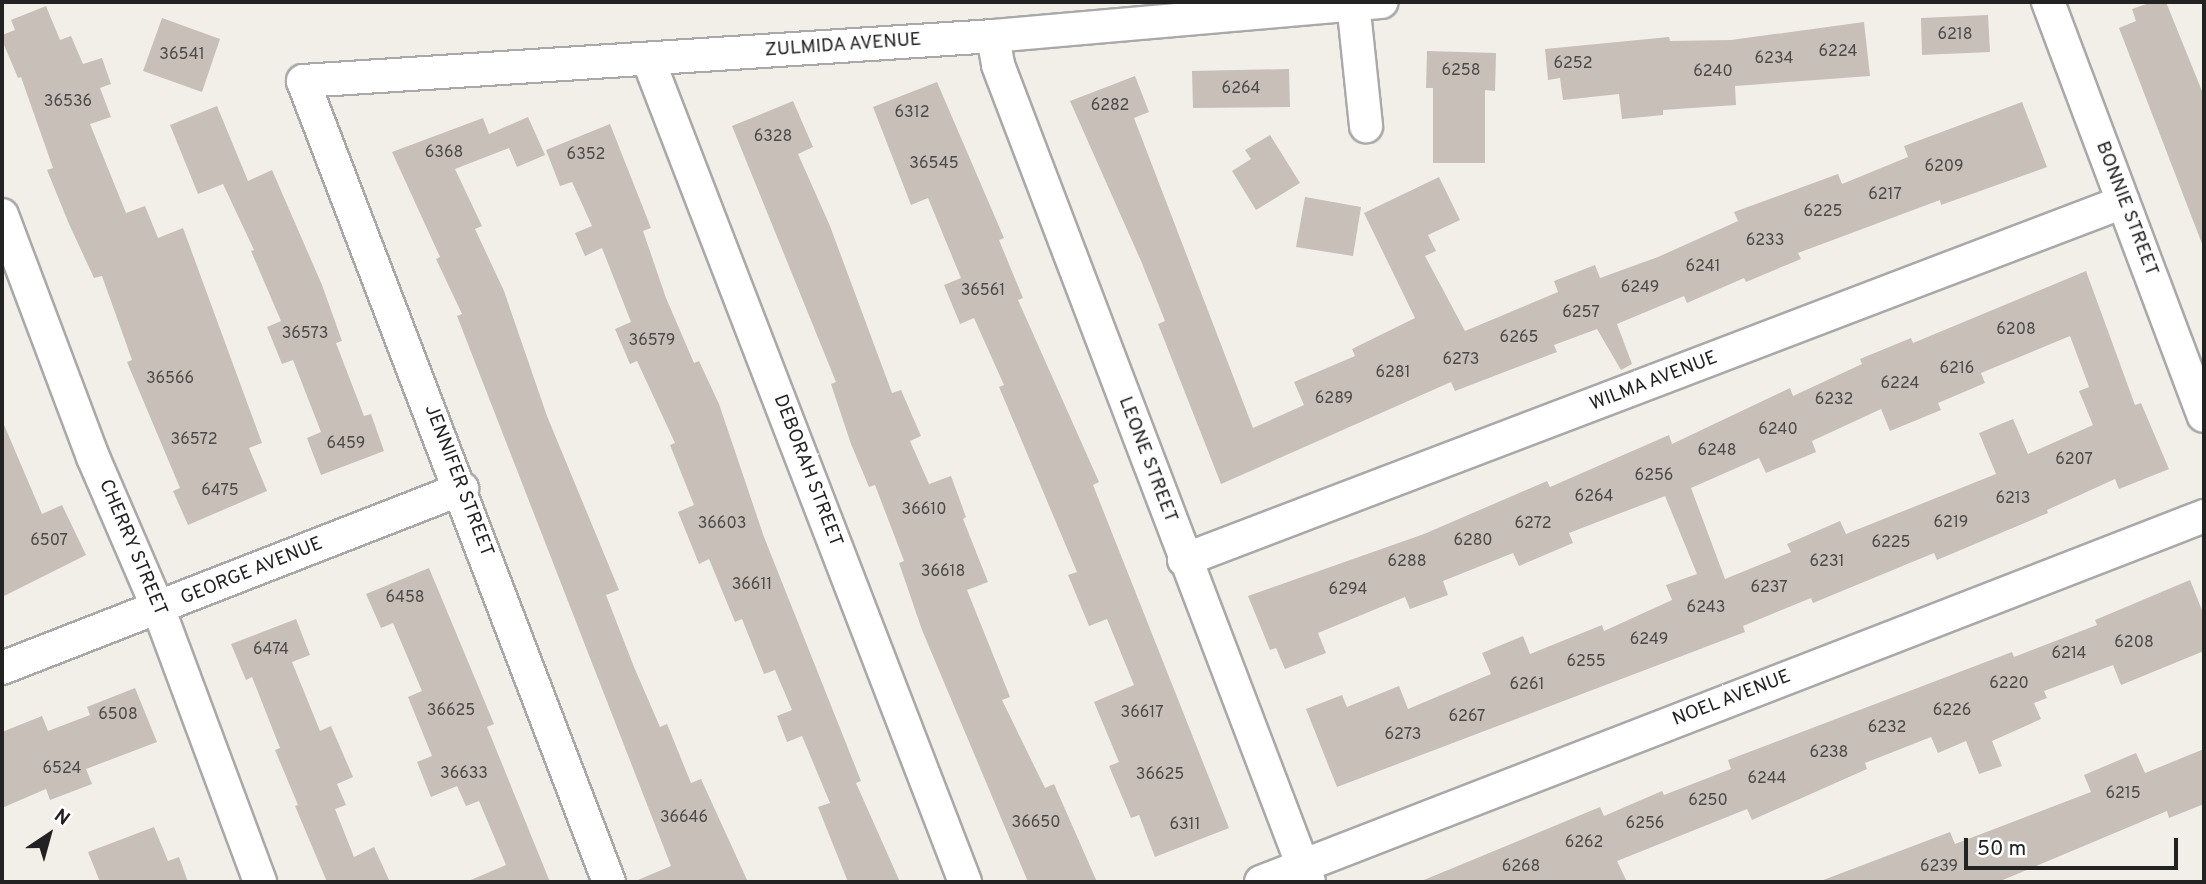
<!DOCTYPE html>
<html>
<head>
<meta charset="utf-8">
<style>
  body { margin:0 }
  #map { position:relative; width:2206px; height:884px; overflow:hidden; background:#f2efe9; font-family:Overpass,sans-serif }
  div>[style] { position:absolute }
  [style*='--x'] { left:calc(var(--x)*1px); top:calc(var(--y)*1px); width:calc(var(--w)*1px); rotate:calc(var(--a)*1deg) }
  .building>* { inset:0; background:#c7bfb8 }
  .roads { filter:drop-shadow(2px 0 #a9a9a9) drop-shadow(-2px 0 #a9a9a9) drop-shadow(0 2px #a9a9a9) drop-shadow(0 -2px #a9a9a9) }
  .minor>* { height:32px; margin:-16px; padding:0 16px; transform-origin:16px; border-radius:16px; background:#fff }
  span { translate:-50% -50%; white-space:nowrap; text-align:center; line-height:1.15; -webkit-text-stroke:6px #fff; paint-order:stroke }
  .number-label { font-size:16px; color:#4b4948 }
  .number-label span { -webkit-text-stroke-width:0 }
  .street-label { font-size:19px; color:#222 }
  .frame { position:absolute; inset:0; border:4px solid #222; pointer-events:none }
  .north { position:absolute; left:14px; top:800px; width:70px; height:70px; -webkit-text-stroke:5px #fff; paint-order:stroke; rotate:36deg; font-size:19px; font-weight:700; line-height:28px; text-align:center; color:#222 }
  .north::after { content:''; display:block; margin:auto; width:24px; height:32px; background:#222; clip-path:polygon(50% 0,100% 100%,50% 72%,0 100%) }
  .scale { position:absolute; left:1964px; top:838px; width:214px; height:32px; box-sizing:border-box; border:4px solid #222; border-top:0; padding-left:9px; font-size:21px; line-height:24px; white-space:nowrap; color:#222; -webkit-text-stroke:5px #fff; paint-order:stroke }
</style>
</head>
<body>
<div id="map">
  <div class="building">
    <div style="clip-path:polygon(2152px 2px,2166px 2px,2204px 96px,2204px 249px,2119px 28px,2136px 21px,2132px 9px)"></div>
    <div style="clip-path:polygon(46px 6px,60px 40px,71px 36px,83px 64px,102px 58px,111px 84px,100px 88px,111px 117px,90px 124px,126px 213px,145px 206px,158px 238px,183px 228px,262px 443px,249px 448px,267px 491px,188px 525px,173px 491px,180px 488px,127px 362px,132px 360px,102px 276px,94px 278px,69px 224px,47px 170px,53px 168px,21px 77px,18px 78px,2px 40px,2px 35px,15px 30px,11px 20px)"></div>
    <div style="clip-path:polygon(1988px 15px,1990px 52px,1922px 55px,1921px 18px)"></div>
    <div style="clip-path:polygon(162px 18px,220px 39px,202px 92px,143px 71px)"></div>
    <div style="clip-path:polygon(1864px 22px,1870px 76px,1735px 86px,1736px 105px,1663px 110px,1663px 115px,1622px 119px,1619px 94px,1563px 100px,1560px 78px,1548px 80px,1545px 49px,1669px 37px,1670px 41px,1731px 40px)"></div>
    <div style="clip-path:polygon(1427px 51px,1496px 53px,1495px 91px,1485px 90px,1485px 163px,1433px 163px,1433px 88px,1426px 88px)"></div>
    <div style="clip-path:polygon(1289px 69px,1290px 107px,1193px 108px,1192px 71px)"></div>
    <div style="clip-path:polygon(1135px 76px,1149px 112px,1134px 118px,1253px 428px,1304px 405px,1294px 382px,1355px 356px,1352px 349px,1415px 318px,1364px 213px,1439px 177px,1460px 220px,1428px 235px,1436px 251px,1425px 256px,1465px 331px,1558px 292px,1554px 281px,1595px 265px,1600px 278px,1658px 257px,1738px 221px,1734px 212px,1838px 174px,1842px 184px,1908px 157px,1904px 146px,2022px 102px,2047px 167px,1941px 205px,1940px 200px,1798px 253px,1801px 259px,1746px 282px,1744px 278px,1687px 303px,1684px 296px,1617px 324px,1632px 364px,1621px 370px,1597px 329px,1554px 345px,1557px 352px,1455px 391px,1451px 382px,1221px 484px,1158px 324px,1165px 321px,1141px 261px,1070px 101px)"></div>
    <div style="clip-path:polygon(937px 82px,1004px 238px,999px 240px,1023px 298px,1018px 300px,1099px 482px,1093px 485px,1229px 828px,1155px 857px,1139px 815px,1131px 818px,1109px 766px,1119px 762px,1094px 702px,1134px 685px,1107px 619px,1089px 626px,1068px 575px,1077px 572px,999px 387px,1004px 385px,974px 318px,960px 324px,944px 285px,961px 278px,928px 198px,911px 205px,873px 107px)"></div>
    <div style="clip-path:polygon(793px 101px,813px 147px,798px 154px,830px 226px,892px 393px,901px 390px,921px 436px,910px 441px,929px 484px,951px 476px,966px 517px,963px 519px,988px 582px,967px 590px,1010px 697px,1002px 700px,1045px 788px,1054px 784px,1097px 882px,1028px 882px,922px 630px,899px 563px,904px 561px,875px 485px,869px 487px,851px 444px,831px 384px,836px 382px,732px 126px)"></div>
    <div style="clip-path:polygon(217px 106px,248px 181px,272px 170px,322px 285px,342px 341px,336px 343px,364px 416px,371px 414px,384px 451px,321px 475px,307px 438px,321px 432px,293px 360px,282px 364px,267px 327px,281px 321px,251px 251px,254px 250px,223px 184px,198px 194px,170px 125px)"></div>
    <div style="clip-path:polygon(528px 117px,545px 155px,517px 167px,509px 148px,455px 169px,482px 226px,475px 229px,504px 291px,547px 416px,619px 590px,606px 595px,634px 667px,660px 727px,667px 724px,691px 783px,701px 779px,748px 882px,633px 882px,671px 866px,457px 316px,462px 314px,436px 259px,440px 257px,392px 152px,483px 118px,489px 134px)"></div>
    <div style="clip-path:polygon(610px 124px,651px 228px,643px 231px,666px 298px,694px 363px,699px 361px,719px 404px,764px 537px,861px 781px,856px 783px,900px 882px,848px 882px,818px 807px,830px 803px,802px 736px,787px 742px,777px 716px,792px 710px,775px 670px,764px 674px,742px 619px,735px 622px,709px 559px,699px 564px,678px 512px,694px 505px,670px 445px,675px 443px,637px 361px,630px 364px,615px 329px,631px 322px,602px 248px,585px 256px,575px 233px,592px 226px,572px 182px,560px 186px,546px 150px)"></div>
    <div style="clip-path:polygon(1270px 135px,1300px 183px,1256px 210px,1232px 171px,1251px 159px,1245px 150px)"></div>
    <div style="clip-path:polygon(1305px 197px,1361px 207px,1353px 256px,1296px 247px)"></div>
    <div style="clip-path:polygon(evenodd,2086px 271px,2135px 405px,2141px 403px,2169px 469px,2119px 489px,2115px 479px,2047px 510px,2048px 513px,1937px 560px,1934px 553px,1813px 603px,1811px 598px,1743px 626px,1745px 632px,1337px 787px,1306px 709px,1342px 695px,1347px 707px,1399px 686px,1408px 709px,1491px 674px,1482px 653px,1523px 636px,1530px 654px,1602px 625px,1604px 631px,1672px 600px,1666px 585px,1697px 574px,1665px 496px,1569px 533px,1573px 543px,1519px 566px,1513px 553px,1443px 581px,1448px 595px,1410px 609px,1405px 597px,1318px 633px,1326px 653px,1285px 669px,1276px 648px,1270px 650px,1248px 596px,1424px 534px,1547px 481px,1550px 487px,1669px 435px,1672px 444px,1790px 388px,1793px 396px,1862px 364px,1860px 359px,1911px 338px,1913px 343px,2086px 271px,2070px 336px,2089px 387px,2079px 391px,2093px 425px,2028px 454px,2013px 419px,1979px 433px,1996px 474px,1846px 534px,1840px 521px,1787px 544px,1791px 552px,1725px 579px,1691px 488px,1759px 458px,1766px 473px,1816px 452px,1812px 441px,1881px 409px,1890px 431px,1941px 410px,1938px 403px,1985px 383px,1981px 373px,2070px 336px)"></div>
    <div style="clip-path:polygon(2px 420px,42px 514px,62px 505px,86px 555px,2px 597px)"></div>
    <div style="clip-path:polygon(429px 568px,494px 724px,487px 727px,550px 882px,466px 882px,506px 865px,479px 801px,466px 806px,457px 786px,431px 797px,417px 762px,432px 756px,408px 697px,422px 691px,393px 623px,381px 628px,366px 594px)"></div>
    <div style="clip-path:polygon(2190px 580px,2204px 615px,2204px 651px,2121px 685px,2113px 665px,2044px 691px,2047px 698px,2034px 703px,2041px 719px,1992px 741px,2002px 766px,1979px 774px,1966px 741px,1938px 753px,1931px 737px,1865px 763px,1867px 769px,1752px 820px,1747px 809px,1617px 861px,1627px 882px,1419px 882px,1600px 807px,1604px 816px,1662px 791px,1664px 795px,1731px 769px,1728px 760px,2012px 652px,2014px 657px,2097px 625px,2095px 620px)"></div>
    <div style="clip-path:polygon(296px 619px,310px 655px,292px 662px,320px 731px,331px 726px,353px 777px,337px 784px,346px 805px,335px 809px,354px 857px,374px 847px,390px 882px,327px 882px,295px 806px,298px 805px,275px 750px,280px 748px,252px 677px,246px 680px,231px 644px)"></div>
    <div style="clip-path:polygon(135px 688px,157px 742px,86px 769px,92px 784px,50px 800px,46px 789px,2px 808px,2px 732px,42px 716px,48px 731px,90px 715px,87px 707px)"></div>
    <div style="clip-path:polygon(2204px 749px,2204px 804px,2169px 818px,2167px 811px,1998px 882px,1818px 882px,1950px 832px,1955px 844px,2091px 792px,2084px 775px,2136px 753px,2145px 773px)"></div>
    <div style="clip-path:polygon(154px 827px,168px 861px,179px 857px,188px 882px,100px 882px,88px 852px)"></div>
  </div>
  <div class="roads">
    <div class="minor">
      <div style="--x:1353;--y:2;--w:125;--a:84"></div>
      <div style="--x:2048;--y:2;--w:442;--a:69.4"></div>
      <div style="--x:993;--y:36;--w:29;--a:80"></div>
      <div style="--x:998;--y:65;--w:874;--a:69.16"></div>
      <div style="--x:648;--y:59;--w:882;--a:68.93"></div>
      <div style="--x:2;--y:215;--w:259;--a:69.4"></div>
      <div style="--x:93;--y:457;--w:167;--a:66.7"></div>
      <div style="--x:159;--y:610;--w:290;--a:69.6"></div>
      <div style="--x:1184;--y:560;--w:1005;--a:-20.87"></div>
      <div style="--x:2;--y:668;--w:494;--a:-21.3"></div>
      <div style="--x:609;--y:882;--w:857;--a:-110.91"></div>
      <div style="--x:303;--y:81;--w:691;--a:-3.73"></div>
      <div style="--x:993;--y:36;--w:390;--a:-5"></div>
      <div style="--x:1261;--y:882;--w:1012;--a:-21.21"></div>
    </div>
  </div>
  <div class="number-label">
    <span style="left:1955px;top:35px">6218</span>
    <span style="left:1838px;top:52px">6224</span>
    <span style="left:182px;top:55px">36541</span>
    <span style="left:1774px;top:59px">6234</span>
    <span style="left:1573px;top:64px">6252</span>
    <span style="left:1461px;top:71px">6258</span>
    <span style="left:1713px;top:72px">6240</span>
    <span style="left:1241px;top:89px">6264</span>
    <span style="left:68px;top:102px">36536</span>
    <span style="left:1110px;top:106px">6282</span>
    <span style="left:912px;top:113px">6312</span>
    <span style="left:773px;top:137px">6328</span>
    <span style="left:444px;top:153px">6368</span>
    <span style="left:586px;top:155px">6352</span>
    <span style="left:934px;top:164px">36545</span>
    <span style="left:1944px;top:167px">6209</span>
    <span style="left:1885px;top:195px">6217</span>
    <span style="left:1823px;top:212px">6225</span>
    <span style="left:1765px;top:241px">6233</span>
    <span style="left:1703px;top:267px">6241</span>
    <span style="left:1640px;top:288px">6249</span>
    <span style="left:983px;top:291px">36561</span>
    <span style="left:1581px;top:313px">6257</span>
    <span style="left:2016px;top:330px">6208</span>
    <span style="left:305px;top:334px">36573</span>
    <span style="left:1519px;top:338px">6265</span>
    <span style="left:652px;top:341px">36579</span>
    <span style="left:1461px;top:360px">6273</span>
    <span style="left:1957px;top:369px">6216</span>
    <span style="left:1393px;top:373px">6281</span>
    <span style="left:170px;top:379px">36566</span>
    <span style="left:1900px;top:384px">6224</span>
    <span style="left:1334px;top:399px">6289</span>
    <span style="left:1834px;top:400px">6232</span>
    <span style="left:1778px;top:430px">6240</span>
    <span style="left:194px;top:440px">36572</span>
    <span style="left:346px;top:444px">6459</span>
    <span style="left:1717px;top:451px">6248</span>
    <span style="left:2074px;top:460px">6207</span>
    <span style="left:1654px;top:476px">6256</span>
    <span style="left:220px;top:491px">6475</span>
    <span style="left:1594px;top:497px">6264</span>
    <span style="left:2013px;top:499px">6213</span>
    <span style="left:924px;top:510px">36610</span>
    <span style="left:1951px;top:523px">6219</span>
    <span style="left:722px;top:524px">36603</span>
    <span style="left:1533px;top:524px">6272</span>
    <span style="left:49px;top:541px">6507</span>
    <span style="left:1473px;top:541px">6280</span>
    <span style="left:1891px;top:543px">6225</span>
    <span style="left:1407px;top:562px">6288</span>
    <span style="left:1827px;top:562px">6231</span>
    <span style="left:943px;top:572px">36618</span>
    <span style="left:752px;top:585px">36611</span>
    <span style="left:1769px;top:588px">6237</span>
    <span style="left:1348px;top:590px">6294</span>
    <span style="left:405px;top:598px">6458</span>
    <span style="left:1706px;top:608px">6243</span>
    <span style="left:1649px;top:640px">6249</span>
    <span style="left:2134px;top:643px">6208</span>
    <span style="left:271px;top:650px">6474</span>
    <span style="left:2069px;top:654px">6214</span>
    <span style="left:1586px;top:662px">6255</span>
    <span style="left:2009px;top:684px">6220</span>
    <span style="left:1527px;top:685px">6261</span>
    <span style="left:451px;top:711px">36625</span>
    <span style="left:1952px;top:711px">6226</span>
    <span style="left:1142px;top:713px">36617</span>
    <span style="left:118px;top:715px">6508</span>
    <span style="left:1467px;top:717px">6267</span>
    <span style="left:1887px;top:728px">6232</span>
    <span style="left:1403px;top:735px">6273</span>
    <span style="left:1829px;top:753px">6238</span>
    <span style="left:62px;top:769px">6524</span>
    <span style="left:464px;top:774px">36633</span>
    <span style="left:1160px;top:775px">36625</span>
    <span style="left:1767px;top:779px">6244</span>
    <span style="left:2123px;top:794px">6215</span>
    <span style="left:1708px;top:801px">6250</span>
    <span style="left:684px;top:818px">36646</span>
    <span style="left:1036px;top:823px">36650</span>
    <span style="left:1645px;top:824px">6256</span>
    <span style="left:1185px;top:825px">6311</span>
    <span style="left:1584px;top:843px">6262</span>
    <span style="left:1521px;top:867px">6268</span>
    <span style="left:1939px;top:867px">6239</span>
  </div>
  <div class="street-label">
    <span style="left:843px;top:46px;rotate:-4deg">ZULMIDA AVENUE</span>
    <span style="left:2126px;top:209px;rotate:69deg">BONNIE STREET</span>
    <span style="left:1654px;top:382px;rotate:-21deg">WILMA AVENUE</span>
    <span style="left:1147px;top:460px;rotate:69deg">LEONE STREET</span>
    <span style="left:807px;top:471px;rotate:69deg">DEBORAH STREET</span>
    <span style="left:458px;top:481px;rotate:69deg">JENNIFER STREET</span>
    <span style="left:132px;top:548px;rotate:67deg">CHERRY STREET</span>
    <span style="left:252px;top:572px;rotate:-22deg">GEORGE AVENUE</span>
    <span style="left:1732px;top:699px;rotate:-21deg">NOEL AVENUE</span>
  </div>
  <div class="frame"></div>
  <div class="north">N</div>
  <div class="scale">50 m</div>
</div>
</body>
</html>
